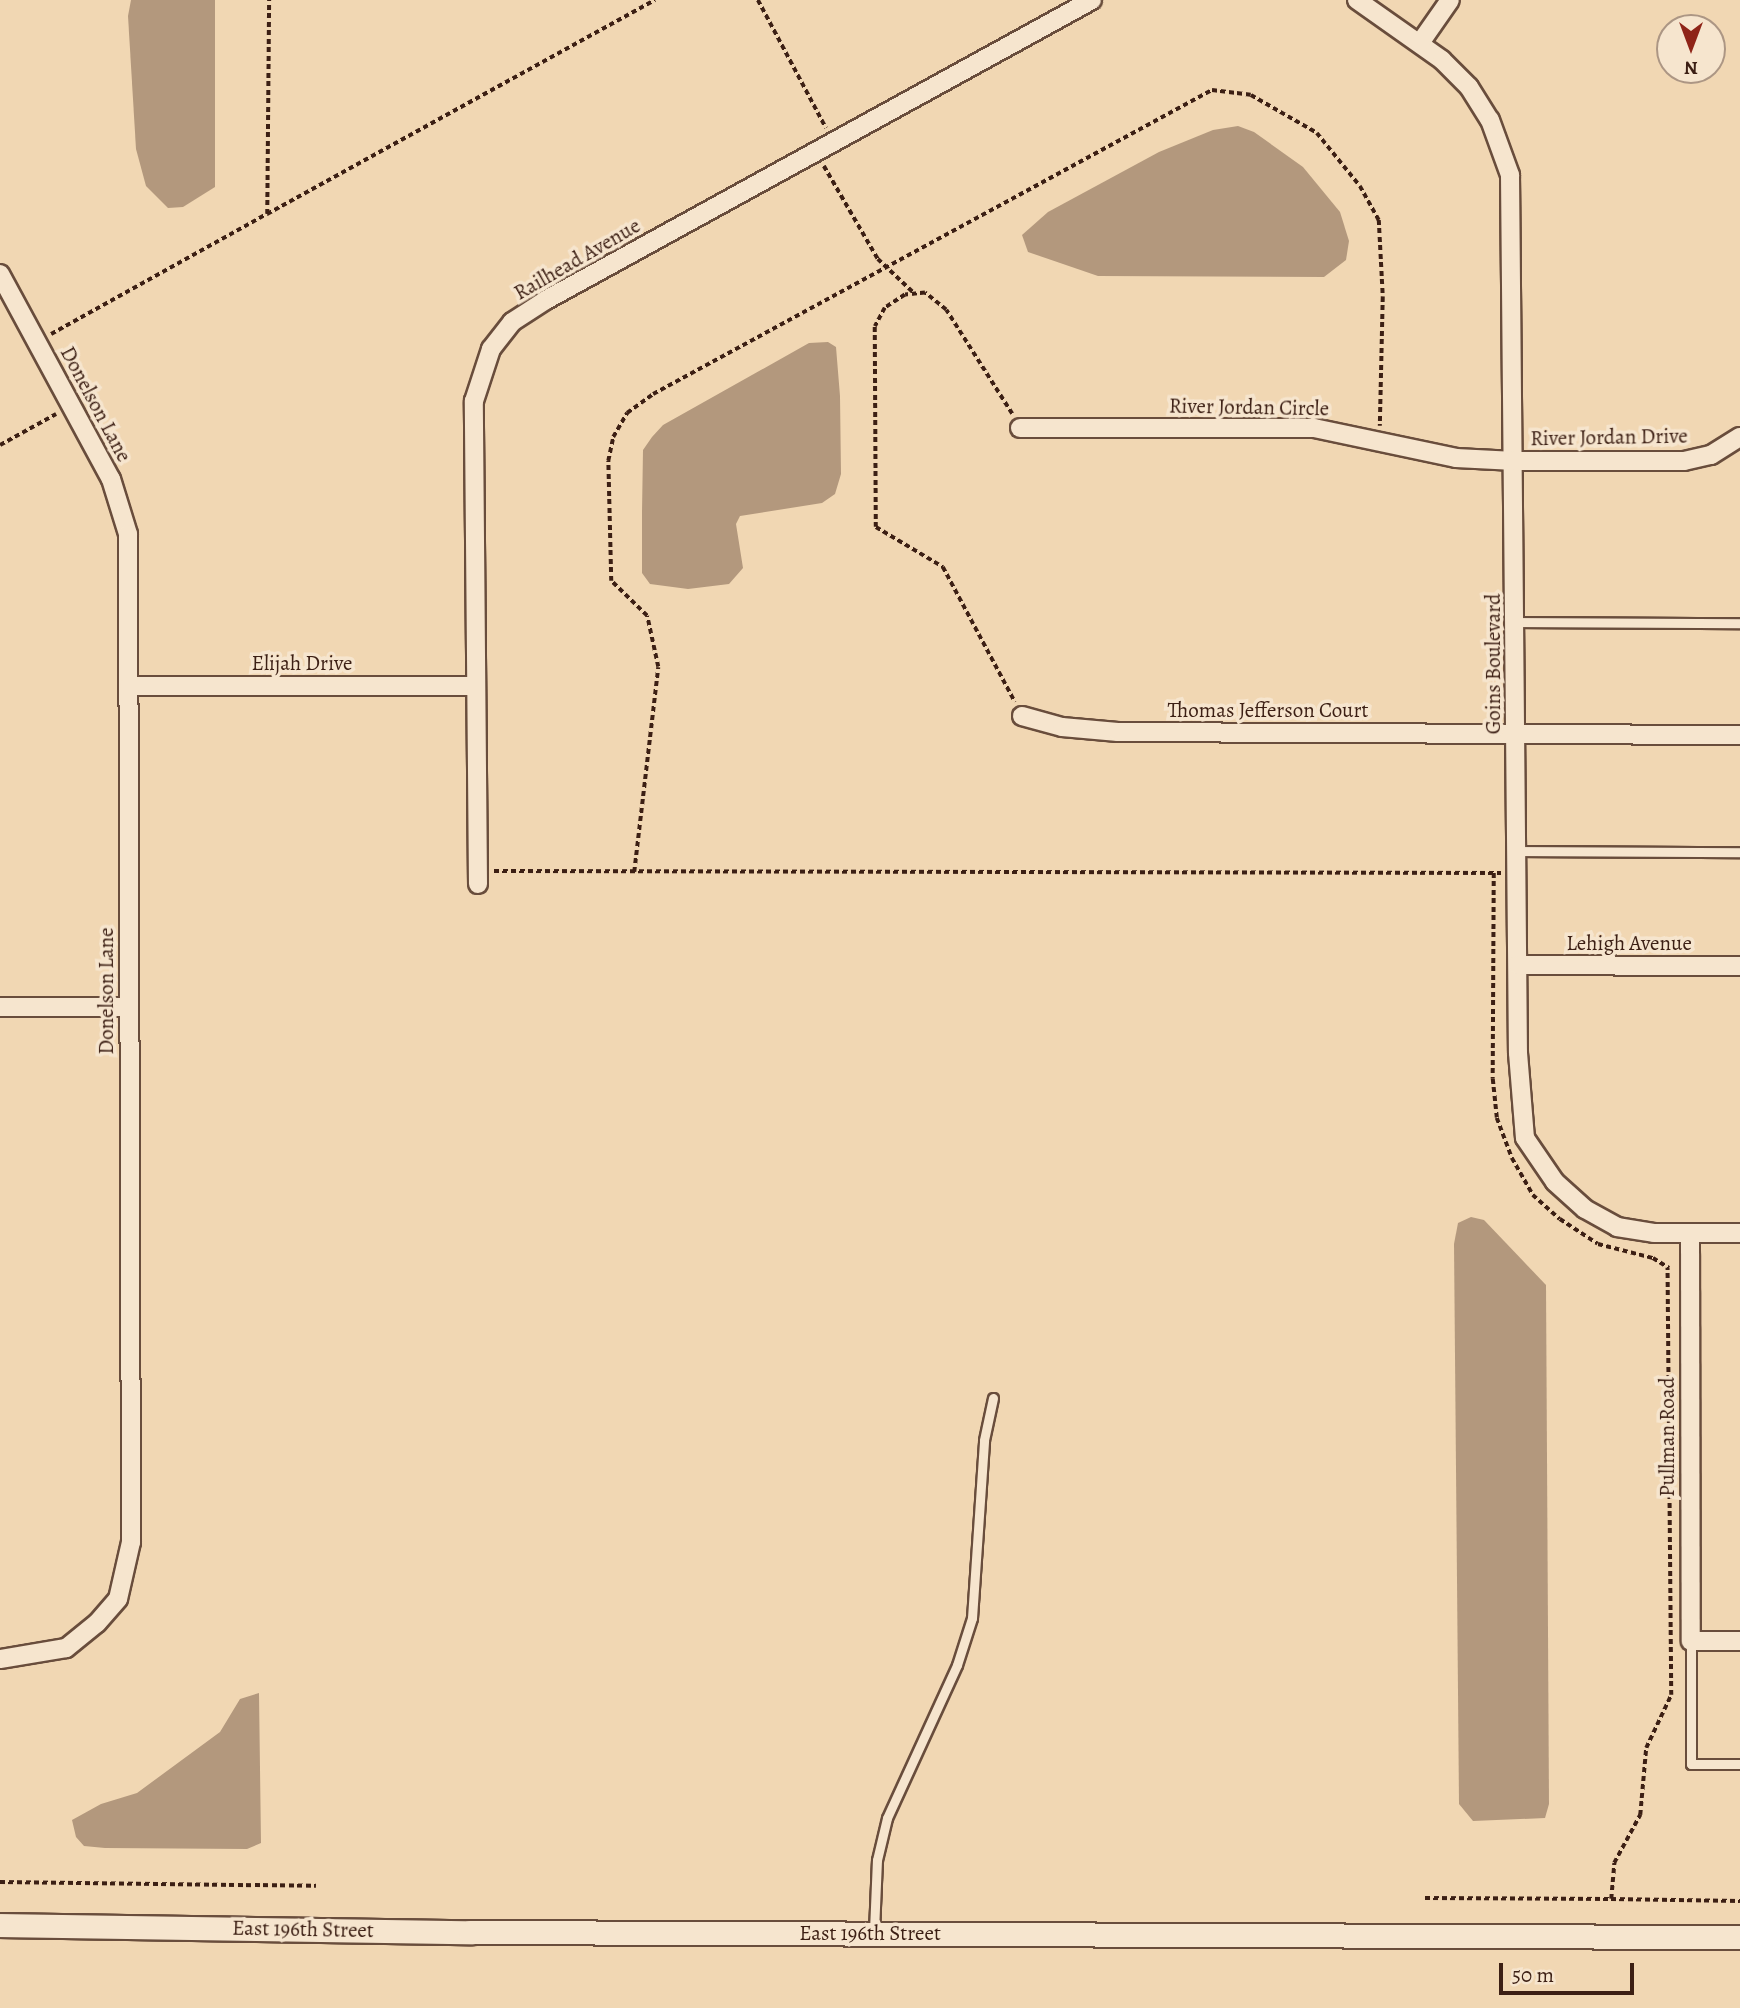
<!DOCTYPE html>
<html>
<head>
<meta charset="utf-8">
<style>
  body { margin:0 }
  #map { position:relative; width:1740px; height:2008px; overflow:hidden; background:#f1d7b3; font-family:Alegreya,serif }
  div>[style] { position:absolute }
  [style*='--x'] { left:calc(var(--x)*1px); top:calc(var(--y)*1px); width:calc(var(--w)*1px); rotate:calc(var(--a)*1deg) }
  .water>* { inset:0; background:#b3987d }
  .path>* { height:3.5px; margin-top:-1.75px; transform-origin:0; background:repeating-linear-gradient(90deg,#3c1f14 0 5px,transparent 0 8.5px) }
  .roads { filter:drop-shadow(2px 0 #694d3c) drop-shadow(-2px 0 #694d3c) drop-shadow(0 2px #694d3c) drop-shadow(0 -2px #694d3c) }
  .service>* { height:9px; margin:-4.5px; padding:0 4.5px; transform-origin:4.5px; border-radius:4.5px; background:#f6e5ce }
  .minor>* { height:18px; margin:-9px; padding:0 9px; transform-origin:9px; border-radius:9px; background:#f6e5ce }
  .tertiary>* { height:23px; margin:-11.5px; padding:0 11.5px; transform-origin:11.5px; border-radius:11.5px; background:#f6e5ce }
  span { translate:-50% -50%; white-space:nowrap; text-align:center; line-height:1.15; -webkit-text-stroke:7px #f6e5ce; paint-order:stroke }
  .street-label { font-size:21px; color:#3c1f14 }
  .north { position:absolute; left:1656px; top:14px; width:70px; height:70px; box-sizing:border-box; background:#f6e5ce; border:2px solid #ac9684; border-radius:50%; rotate:180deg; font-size:19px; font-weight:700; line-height:28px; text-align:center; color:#3c1f14 }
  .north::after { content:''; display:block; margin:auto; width:24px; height:32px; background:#8f2418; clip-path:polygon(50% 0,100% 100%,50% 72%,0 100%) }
  .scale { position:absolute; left:1499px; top:1963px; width:135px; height:32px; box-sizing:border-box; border:4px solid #3c1f14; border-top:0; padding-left:9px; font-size:21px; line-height:24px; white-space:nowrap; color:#3c1f14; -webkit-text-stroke:5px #f6e5ce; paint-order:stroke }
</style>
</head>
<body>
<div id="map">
  <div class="water">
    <div style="clip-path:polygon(131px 0,215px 0,215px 187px,183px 207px,168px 208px,146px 186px,136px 149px,128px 16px)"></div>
    <div style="clip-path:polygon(1238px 126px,1254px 132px,1303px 167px,1340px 212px,1349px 241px,1346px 260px,1324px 277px,1098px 276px,1028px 252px,1022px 235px,1048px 212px,1159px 152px,1213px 130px)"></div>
    <div style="clip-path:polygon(828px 342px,836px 347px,840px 396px,841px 474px,835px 494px,822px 503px,740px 516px,736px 524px,743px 568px,729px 584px,688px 589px,650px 584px,642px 573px,642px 512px,643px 450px,652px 437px,663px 425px,809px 343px)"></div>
    <div style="clip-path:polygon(1471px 1217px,1484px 1220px,1546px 1285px,1549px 1804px,1545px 1818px,1473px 1821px,1459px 1804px,1454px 1244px,1458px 1223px)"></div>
    <div style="clip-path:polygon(259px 1693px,261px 1843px,247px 1849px,105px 1848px,84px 1846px,76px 1837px,72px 1820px,101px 1804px,137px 1793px,220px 1732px,240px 1699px)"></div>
  </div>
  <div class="path">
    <div style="--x:758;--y:0;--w:145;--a:62"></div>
    <div style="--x:824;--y:166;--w:108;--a:59.9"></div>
    <div style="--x:878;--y:259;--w:51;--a:43.4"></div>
    <div style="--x:267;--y:214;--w:443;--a:-28.9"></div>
    <div style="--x:51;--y:334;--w:247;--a:-29.1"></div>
    <div style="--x:267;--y:214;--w:214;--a:-89.5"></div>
    <div style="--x:1012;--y:414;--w:123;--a:-122.4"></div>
    <div style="--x:946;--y:310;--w:27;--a:-141"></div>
    <div style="--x:925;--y:293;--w:20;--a:174"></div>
    <div style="--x:905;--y:295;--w:24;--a:147"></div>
    <div style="--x:885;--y:308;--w:21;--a:118"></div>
    <div style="--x:875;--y:327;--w:200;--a:89.7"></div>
    <div style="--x:876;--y:527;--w:78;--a:30.8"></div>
    <div style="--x:943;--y:567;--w:153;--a:61.9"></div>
    <div style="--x:0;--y:445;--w:64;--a:-29"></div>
    <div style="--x:494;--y:871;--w:1007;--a:0.11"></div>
    <div style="--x:634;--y:872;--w:206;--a:-83.3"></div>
    <div style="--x:658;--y:667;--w:52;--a:-102.2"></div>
    <div style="--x:647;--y:616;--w:50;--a:-135.8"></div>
    <div style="--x:611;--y:581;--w:120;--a:-91.4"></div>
    <div style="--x:608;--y:461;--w:25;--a:-78"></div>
    <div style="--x:613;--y:437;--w:28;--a:-60"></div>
    <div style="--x:627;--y:413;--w:32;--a:-36"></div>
    <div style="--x:653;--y:394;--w:636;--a:-28.54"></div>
    <div style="--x:1212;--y:90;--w:39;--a:7"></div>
    <div style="--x:1251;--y:95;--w:76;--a:29.9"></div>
    <div style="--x:1317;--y:133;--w:68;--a:50.9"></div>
    <div style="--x:1360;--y:186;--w:39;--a:61"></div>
    <div style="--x:1379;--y:220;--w:77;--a:87"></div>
    <div style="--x:1383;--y:297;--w:129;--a:91.3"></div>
    <div style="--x:1494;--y:873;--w:206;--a:90.3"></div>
    <div style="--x:1493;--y:1079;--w:39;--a:84"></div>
    <div style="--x:1497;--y:1118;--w:43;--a:69.4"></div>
    <div style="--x:1512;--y:1158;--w:43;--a:60.4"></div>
    <div style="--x:1533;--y:1195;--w:36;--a:42"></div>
    <div style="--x:1560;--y:1219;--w:45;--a:33.3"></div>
    <div style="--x:1598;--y:1244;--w:57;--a:14.3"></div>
    <div style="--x:1653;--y:1258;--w:19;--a:32"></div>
    <div style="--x:0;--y:1882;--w:316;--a:0.7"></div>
    <div style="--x:1425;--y:1898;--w:186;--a:0.3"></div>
    <div style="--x:1611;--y:1899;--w:36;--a:-85"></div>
    <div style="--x:1614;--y:1863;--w:55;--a:-61.6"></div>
    <div style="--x:1640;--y:1815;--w:67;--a:-84.9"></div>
    <div style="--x:1646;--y:1748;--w:59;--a:-64.7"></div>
    <div style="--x:1671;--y:1695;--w:427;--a:-90.5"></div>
    <div style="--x:1611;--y:1899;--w:129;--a:0.9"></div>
  </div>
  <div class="roads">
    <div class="service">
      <div style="--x:1515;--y:622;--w:225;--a:0.3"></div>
      <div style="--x:1517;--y:851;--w:223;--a:0.3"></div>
      <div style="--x:1691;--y:1641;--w:123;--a:90"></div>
      <div style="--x:1691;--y:1764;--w:49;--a:0"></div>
      <div style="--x:874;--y:1931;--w:71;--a:-87.6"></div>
      <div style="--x:877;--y:1860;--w:43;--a:-76.6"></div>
      <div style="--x:887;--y:1818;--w:168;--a:-65.4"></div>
      <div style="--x:957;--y:1665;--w:49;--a:-72.3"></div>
      <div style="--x:972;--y:1618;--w:178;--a:-86.1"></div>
      <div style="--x:984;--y:1440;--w:43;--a:-77.9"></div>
    </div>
    <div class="minor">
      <div style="--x:1357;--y:0;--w:104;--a:35.2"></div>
      <div style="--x:1442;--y:60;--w:38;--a:45"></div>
      <div style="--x:1469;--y:87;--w:39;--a:58"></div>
      <div style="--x:1490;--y:120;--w:59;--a:70"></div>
      <div style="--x:1510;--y:175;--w:878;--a:89.48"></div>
      <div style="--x:1518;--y:1053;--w:85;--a:85.3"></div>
      <div style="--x:1525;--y:1138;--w:53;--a:55.7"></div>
      <div style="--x:1555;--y:1182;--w:40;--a:42"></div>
      <div style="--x:1585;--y:1209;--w:37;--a:29"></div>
      <div style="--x:1617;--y:1227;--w:37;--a:9"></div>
      <div style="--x:1654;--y:1233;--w:86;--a:0"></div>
      <div style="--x:1420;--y:43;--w:52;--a:-55.1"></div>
      <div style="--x:0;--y:274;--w:233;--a:61.6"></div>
      <div style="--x:111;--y:479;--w:58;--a:72.8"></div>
      <div style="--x:128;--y:534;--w:1008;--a:89.83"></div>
      <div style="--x:131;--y:1542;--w:58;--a:102.8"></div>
      <div style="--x:118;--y:1599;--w:32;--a:131"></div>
      <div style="--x:97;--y:1623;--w:40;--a:141"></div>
      <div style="--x:66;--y:1648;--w:67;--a:170.5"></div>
      <div style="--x:1020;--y:428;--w:294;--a:0"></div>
      <div style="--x:1314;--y:428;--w:145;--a:11.9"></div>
      <div style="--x:1456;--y:458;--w:59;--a:2.9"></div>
      <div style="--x:1515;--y:461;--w:169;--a:0"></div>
      <div style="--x:1684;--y:461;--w:28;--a:-13"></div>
      <div style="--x:1711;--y:455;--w:34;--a:-32"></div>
      <div style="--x:129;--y:686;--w:347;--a:0"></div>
      <div style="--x:1022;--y:716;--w:41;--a:15.4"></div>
      <div style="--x:1062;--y:727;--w:56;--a:5.1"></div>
      <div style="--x:1118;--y:732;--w:622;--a:0.28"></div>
      <div style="--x:478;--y:884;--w:483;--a:-90.5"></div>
      <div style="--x:474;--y:401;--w:55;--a:-71.9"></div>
      <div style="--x:491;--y:349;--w:34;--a:-52"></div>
      <div style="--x:512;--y:322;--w:40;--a:-32.9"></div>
      <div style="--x:546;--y:300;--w:623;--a:-28.79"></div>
      <div style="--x:1518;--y:965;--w:222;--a:0.3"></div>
      <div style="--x:0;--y:1007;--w:129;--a:0"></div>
      <div style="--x:1690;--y:1233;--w:408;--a:89.9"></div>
      <div style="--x:1691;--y:1641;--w:49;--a:0"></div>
    </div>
    <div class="tertiary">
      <div style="--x:0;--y:1925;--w:470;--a:0.9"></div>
      <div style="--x:470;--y:1932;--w:1270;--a:0.23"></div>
    </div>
  </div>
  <div class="street-label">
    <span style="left:577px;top:259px;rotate:-30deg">Railhead Avenue</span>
    <span style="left:96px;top:404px;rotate:62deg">Donelson Lane</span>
    <span style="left:1249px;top:407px;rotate:1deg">River Jordan Circle</span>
    <span style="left:1609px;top:437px;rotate:-1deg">River Jordan Drive</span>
    <span style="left:302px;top:663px">Elijah Drive</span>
    <span style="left:1493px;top:664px;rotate:-90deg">Goins Boulevard</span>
    <span style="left:1268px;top:710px">Thomas Jefferson Court</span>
    <span style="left:1629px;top:943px">Lehigh Avenue</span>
    <span style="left:106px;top:991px;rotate:-90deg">Donelson Lane</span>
    <span style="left:1667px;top:1437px;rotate:-90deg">Pullman Road</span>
    <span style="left:303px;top:1929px;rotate:1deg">East 196th Street</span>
    <span style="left:870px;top:1933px">East 196th Street</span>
  </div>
  <div class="north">N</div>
  <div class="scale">50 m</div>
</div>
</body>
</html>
